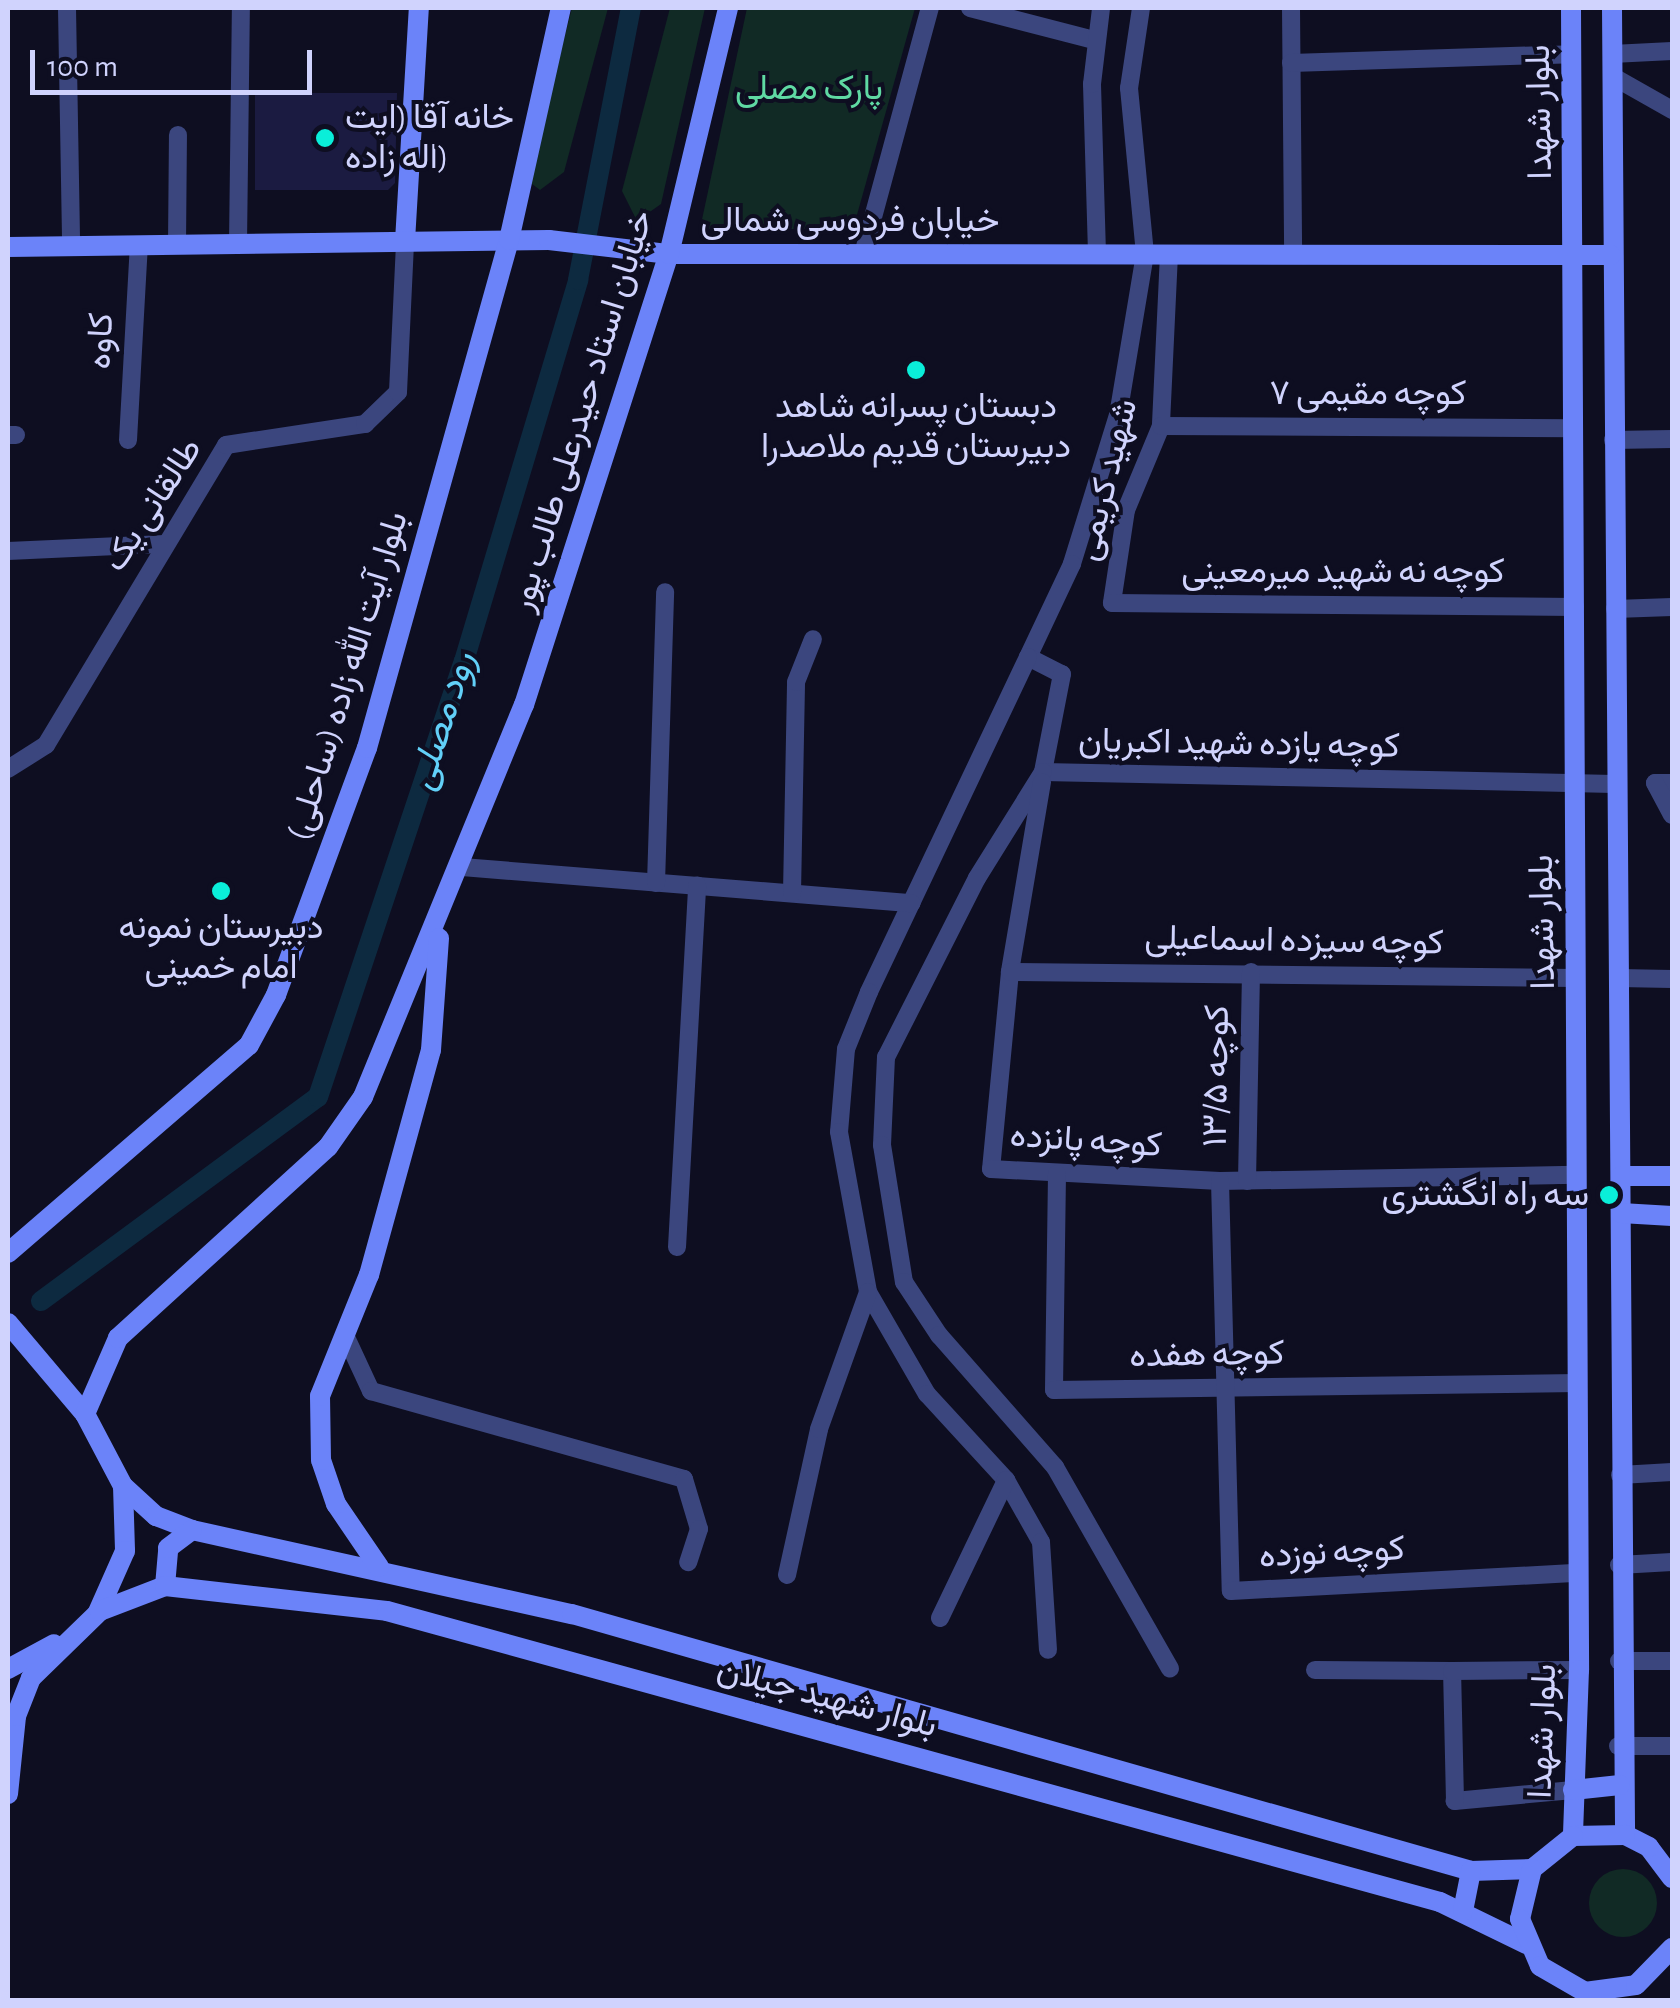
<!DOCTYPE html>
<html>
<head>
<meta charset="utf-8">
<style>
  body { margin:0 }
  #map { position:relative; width:1680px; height:2008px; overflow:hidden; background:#0e0e21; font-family:"Alegreya Sans",Vazirmatn,sans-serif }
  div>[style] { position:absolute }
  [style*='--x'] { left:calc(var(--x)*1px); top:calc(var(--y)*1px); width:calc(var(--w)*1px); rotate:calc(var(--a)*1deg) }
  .green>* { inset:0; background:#112a25 }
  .round { border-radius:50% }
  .canal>* { height:20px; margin:-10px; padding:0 10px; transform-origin:10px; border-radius:10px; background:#0d2a40 }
  .building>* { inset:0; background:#1b1b41 }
  .street>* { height:18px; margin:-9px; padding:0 9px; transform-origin:9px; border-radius:9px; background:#3b467e }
  .secondary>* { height:20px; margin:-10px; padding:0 10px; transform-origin:10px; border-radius:10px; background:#6b83f9 }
  .dots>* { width:28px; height:28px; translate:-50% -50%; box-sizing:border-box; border:5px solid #0e0e21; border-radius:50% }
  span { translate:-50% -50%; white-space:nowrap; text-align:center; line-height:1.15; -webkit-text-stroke:8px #0e0e21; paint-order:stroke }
  .park-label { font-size:35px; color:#5fd9a3 }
  .street-label { font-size:35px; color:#d0d3fd }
  .poi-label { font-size:35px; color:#d0d3fd }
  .left { translate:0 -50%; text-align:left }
  .right { translate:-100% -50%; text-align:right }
  .water-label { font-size:38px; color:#62d0f8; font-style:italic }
  .frame { position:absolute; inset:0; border:10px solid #d0d3fd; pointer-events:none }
  .scale { position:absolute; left:30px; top:50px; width:282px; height:45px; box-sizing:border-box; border:5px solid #d0d3fd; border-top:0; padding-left:12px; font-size:30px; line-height:35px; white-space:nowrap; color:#d0d3fd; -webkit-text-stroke:8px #0e0e21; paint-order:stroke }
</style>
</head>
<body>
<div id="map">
  <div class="green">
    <div style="clip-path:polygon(572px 8px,608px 8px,564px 172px,540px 190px,528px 181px)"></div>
    <div style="clip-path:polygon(670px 8px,705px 8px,661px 204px,637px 221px,622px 191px)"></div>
    <div style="clip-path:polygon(747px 8px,915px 8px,853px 229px,700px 229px)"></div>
    <div class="round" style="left:1589px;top:1869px;width:68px;height:68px"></div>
  </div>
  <div class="canal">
    <div style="--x:41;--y:1301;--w:344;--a:-36.4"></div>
    <div style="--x:318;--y:1097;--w:460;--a:-71.5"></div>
    <div style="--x:464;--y:661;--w:398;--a:-73.3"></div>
    <div style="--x:578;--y:280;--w:277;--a:-79"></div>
  </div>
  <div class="building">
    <div style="clip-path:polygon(255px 93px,397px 93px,395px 183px,388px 190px,255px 190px)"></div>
  </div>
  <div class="street">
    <div style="--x:67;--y:8;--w:238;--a:89"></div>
    <div style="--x:970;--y:8;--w:128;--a:14.5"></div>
    <div style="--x:1141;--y:8;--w:81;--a:98.5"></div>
    <div style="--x:1129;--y:88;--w:167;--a:84.5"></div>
    <div style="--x:1145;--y:254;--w:163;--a:99.5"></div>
    <div style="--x:1118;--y:415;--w:156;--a:107.2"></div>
    <div style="--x:1072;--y:564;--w:103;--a:115.3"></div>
    <div style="--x:1028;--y:657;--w:38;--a:27"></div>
    <div style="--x:1062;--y:674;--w:100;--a:101"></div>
    <div style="--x:1043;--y:772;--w:571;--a:1.2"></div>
    <div style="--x:1291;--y:8;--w:246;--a:89.5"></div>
    <div style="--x:1612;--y:54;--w:60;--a:-2.9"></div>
    <div style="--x:1291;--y:63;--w:281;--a:-1.8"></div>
    <div style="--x:1612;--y:76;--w:69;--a:29.5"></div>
    <div style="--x:238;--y:244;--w:236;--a:-89.3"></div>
    <div style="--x:177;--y:245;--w:110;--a:-89.5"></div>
    <div style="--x:1097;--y:253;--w:169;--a:-91.7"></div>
    <div style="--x:1092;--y:84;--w:77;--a:-83.2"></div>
    <div style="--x:863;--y:254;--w:255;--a:-74.8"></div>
    <div style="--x:1169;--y:254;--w:172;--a:92.7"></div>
    <div style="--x:1161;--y:426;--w:91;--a:112.6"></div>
    <div style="--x:1126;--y:510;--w:94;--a:98.6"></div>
    <div style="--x:1112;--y:603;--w:463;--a:0.5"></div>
    <div style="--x:1161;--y:426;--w:413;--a:0.3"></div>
    <div style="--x:8;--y:435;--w:8;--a:0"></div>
    <div style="--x:128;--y:440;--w:195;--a:-86.8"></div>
    <div style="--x:1613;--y:440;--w:59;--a:-1"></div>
    <div style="--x:8;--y:551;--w:157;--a:-2.6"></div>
    <div style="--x:1615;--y:609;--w:57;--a:-2"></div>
    <div style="--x:1028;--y:657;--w:371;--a:115.4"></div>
    <div style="--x:869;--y:992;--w:61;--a:112"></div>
    <div style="--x:846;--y:1049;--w:83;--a:94.8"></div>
    <div style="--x:839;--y:1132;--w:163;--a:79.7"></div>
    <div style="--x:868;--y:1292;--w:118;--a:60"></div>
    <div style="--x:927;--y:1394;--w:117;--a:47.4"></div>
    <div style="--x:1006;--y:1480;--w:71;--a:60.6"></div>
    <div style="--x:1041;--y:1542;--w:108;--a:86.3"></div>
    <div style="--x:8;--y:769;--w:45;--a:-32.3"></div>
    <div style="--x:46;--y:745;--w:350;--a:-59"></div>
    <div style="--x:226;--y:445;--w:141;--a:-8.6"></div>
    <div style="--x:365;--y:424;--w:46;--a:-44.1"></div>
    <div style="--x:398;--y:392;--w:151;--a:-87.3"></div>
    <div style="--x:1043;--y:772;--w:125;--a:121.9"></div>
    <div style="--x:977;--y:878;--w:201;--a:116.9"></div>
    <div style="--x:886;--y:1057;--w:88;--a:92.6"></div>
    <div style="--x:882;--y:1145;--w:139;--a:80.9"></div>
    <div style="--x:904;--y:1282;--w:64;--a:56.6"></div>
    <div style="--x:939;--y:1335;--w:176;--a:48.7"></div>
    <div style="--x:1055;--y:1467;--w:232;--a:60.3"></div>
    <div style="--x:1042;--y:782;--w:193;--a:99.6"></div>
    <div style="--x:1010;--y:972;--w:198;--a:95.5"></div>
    <div style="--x:991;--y:1169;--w:229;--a:3"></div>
    <div style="--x:1220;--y:1181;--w:356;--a:-1"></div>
    <div style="--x:1672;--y:783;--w:17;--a:180"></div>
    <div style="--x:1655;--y:783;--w:36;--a:62"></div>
    <div style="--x:462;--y:867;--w:451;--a:4.6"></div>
    <div style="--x:656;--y:883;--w:291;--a:-88.2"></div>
    <div style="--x:792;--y:893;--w:211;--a:-88.9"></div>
    <div style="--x:796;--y:682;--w:46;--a:-68.4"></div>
    <div style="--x:1010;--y:972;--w:566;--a:0.61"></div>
    <div style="--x:1619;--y:978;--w:53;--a:1.1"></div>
    <div style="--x:1057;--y:1174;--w:216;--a:90.8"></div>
    <div style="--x:1054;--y:1390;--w:524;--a:-0.77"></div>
    <div style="--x:1220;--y:1181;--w:410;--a:88.5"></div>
    <div style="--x:1231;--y:1591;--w:347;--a:-3"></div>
    <div style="--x:1247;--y:1181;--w:209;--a:-88.9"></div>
    <div style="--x:677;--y:1247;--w:362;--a:-86.8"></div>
    <div style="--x:345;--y:1335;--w:62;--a:65.1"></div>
    <div style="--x:371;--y:1391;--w:325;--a:15.7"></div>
    <div style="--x:684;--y:1479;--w:52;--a:73.3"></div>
    <div style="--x:699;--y:1529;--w:35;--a:108"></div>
    <div style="--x:1620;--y:1475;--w:52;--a:-3.3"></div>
    <div style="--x:1619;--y:1565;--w:53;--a:-3.2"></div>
    <div style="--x:787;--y:1575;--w:149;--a:-77.6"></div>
    <div style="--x:819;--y:1429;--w:145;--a:-70.3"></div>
    <div style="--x:940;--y:1618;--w:153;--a:-64.4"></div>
    <div style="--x:1619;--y:1661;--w:53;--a:0"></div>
    <div style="--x:1315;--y:1670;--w:137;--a:0.4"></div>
    <div style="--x:1618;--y:1746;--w:54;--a:0"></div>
    <div style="--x:1573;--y:1790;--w:119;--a:174.7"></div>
    <div style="--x:1455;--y:1801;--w:130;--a:-91.3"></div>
    <div style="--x:1452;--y:1671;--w:127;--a:-0.5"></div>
  </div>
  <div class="secondary">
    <div style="--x:1571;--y:8;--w:1662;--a:89.72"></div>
    <div style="--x:1579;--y:1670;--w:166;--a:92.1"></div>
    <div style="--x:1612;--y:8;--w:1827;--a:89.59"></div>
    <div style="--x:405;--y:241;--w:233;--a:-86.6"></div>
    <div style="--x:8;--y:247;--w:541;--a:-0.74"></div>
    <div style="--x:549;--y:240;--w:121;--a:6.7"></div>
    <div style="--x:669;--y:254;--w:942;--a:0.06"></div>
    <div style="--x:1621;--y:1176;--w:51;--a:0"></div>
    <div style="--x:1621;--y:1213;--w:51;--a:3.4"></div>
    <div style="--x:8;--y:1253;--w:318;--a:-40.8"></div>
    <div style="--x:249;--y:1045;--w:57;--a:-61.6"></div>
    <div style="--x:276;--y:995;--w:263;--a:-69.8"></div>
    <div style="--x:367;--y:748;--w:527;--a:-74.38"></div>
    <div style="--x:509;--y:240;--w:238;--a:-77.4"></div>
    <div style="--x:8;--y:1323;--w:119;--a:49.8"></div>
    <div style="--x:85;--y:1414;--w:81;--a:62.2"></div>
    <div style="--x:123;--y:1486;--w:65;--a:88.2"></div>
    <div style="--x:125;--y:1551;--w:67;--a:113.9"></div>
    <div style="--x:85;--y:1414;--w:83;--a:-66.5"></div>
    <div style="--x:118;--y:1338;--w:284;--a:-42.3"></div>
    <div style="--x:328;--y:1147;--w:61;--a:-55"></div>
    <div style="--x:363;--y:1097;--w:424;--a:-67.7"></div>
    <div style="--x:524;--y:705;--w:474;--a:-72.2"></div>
    <div style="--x:669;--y:254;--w:253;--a:-76.5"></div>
    <div style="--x:123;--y:1486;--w:45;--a:42.3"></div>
    <div style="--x:156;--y:1516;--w:39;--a:21"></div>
    <div style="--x:192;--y:1530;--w:389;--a:12.5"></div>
    <div style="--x:572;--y:1614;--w:935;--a:15.95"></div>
    <div style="--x:1471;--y:1871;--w:61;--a:-1.9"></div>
    <div style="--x:379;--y:1567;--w:76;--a:-124.3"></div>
    <div style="--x:336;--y:1504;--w:46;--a:-108.8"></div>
    <div style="--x:321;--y:1460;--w:64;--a:-90.9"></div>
    <div style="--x:320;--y:1396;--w:131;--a:-68"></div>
    <div style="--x:369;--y:1275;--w:233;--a:-74.6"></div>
    <div style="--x:431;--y:1050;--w:112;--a:-85.9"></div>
    <div style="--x:165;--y:1586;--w:38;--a:-85"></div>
    <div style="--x:168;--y:1548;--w:30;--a:-37"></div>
    <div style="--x:8;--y:1669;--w:52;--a:-28.5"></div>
    <div style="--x:1573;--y:1790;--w:47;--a:-6.1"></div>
    <div style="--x:8;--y:1794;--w:78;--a:-84.1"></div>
    <div style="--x:16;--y:1716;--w:41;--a:-68.5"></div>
    <div style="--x:31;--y:1678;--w:96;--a:-44.2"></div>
    <div style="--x:100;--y:1611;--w:70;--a:-21"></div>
    <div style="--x:165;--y:1586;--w:223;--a:6.4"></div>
    <div style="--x:387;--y:1611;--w:1092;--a:15.45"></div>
    <div style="--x:1440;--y:1902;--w:96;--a:26"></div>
    <div style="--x:1672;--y:1878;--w:39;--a:-127"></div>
    <div style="--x:1649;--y:1847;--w:27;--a:-153"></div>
    <div style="--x:1625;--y:1835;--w:52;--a:178.9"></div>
    <div style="--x:1573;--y:1836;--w:53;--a:141.2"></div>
    <div style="--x:1532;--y:1869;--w:51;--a:103.5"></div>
    <div style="--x:1520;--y:1919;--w:51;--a:66.9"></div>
    <div style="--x:1540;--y:1966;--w:52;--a:30"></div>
    <div style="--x:1585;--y:1992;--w:51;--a:-7.8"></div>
    <div style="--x:1636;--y:1985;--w:52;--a:-45.8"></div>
    <div style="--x:1463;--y:1911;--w:41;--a:-78.7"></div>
  </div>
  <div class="dots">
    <div style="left:325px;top:138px;background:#0aeed9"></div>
    <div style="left:916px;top:370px;background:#0aeed9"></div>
    <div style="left:221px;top:891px;background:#0aeed9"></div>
    <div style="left:1609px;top:1195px;background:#0aeed9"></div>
  </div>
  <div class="park-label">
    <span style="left:809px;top:89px">پارک مصلی</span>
  </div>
  <div class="street-label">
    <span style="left:1540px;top:112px;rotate:-91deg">بلوار شهدا</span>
    <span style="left:850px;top:221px">خیابان فردوسی شمالی</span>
    <span style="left:101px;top:341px;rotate:-87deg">کاوه</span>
    <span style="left:1368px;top:394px">کوچه مقیمی ۷</span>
    <span style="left:582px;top:411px;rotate:-73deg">خیابان استاد حیدرعلی طالب پور</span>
    <span style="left:1107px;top:480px;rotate:-76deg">شهید کریمی</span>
    <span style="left:153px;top:505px;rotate:-57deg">طالقانی یک</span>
    <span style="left:1343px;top:572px">کوچه نه شهید میرمعینی</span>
    <span style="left:348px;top:676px;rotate:-73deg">بلوار آیت الله زاده (ساحلی)</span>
    <span style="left:1239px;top:744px;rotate:1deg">کوچه یازده شهید اکبریان</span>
    <span style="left:1543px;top:922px;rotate:-91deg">بلوار شهدا</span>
    <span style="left:1294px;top:941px;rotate:1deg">کوچه سیزده اسماعیلی</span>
    <span style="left:1217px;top:1076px;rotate:-89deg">کوچه ۱۳/۵</span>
    <span style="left:1086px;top:1141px;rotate:4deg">کوچه پانزده</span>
    <span style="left:1207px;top:1355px;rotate:-1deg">کوچه هفده</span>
    <span style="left:1332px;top:1553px;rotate:-3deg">کوچه نوزده</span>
    <span style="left:827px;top:1698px;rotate:15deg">بلوار شهید جیلان</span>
    <span style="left:1543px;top:1731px;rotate:-88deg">بلوار شهدا</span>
  </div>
  <div class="poi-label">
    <span class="left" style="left:345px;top:138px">خانه آقا (ایت<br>اله زاده)</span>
    <span style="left:916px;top:427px">دبستان پسرانه شاهد<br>دبیرستان قدیم ملاصدرا</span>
    <span style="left:221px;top:948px">دبیرستان نمونه<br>امام خمینی</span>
    <span class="right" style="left:1589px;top:1195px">سه راه انگشتری</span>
  </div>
  <div class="water-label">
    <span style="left:443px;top:721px;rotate:-72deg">رود مصلی</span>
  </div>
  <div class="frame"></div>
  <div class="scale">100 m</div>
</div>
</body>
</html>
